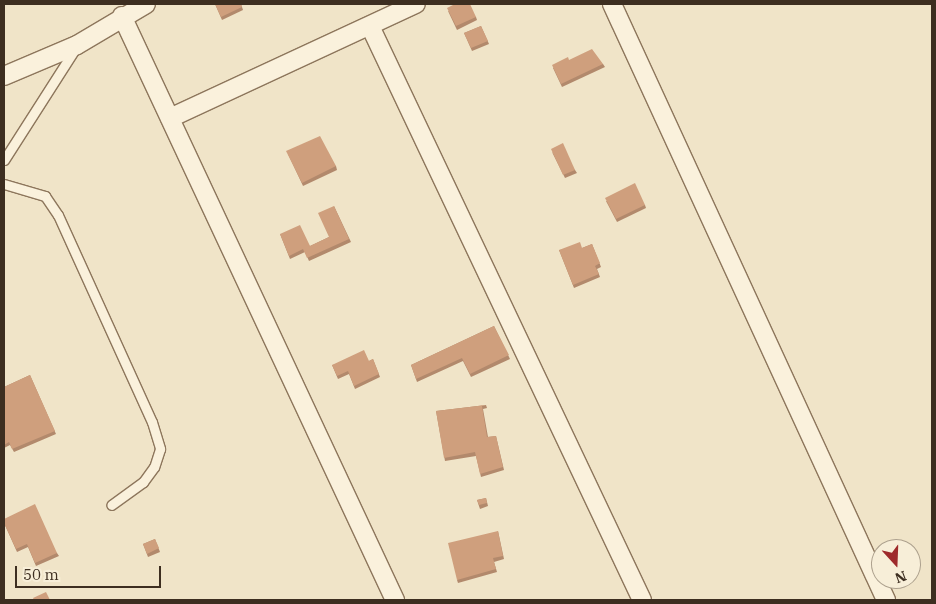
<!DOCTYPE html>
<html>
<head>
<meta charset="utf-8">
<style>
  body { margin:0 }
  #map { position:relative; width:936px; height:604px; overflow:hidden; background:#f0e4c8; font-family:"IBM Plex Serif",serif }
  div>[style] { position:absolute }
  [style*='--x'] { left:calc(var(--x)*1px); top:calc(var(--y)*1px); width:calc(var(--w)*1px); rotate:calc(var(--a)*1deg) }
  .roads { filter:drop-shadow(1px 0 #8d765c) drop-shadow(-1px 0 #8d765c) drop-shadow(0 1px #8d765c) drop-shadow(0 -1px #8d765c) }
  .lane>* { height:9px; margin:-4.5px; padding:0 4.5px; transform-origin:4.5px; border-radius:4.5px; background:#faf1dc }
  .street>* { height:18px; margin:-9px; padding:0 9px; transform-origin:9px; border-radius:9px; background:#faf1dc }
  .wall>* { inset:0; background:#b2896c }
  .building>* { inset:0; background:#cf9f7d }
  span { translate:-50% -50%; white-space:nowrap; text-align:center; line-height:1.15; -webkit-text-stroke:5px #f7eed8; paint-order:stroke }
  .frame { position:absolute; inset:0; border:5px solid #3d2e20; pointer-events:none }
  .north { position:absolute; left:871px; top:539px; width:50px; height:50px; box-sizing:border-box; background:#f7eed8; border:1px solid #ada18e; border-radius:50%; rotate:160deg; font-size:14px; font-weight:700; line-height:20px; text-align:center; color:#3d2e20 }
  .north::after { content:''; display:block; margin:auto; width:18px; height:22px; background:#9e2a2b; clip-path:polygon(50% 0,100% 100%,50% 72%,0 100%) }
  .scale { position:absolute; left:15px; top:566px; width:146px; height:22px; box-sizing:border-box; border:2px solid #3d2e20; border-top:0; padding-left:6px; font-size:15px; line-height:18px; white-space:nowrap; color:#3d2e20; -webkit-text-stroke:4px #f7eed8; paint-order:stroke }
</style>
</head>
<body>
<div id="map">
  <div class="roads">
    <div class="lane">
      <div style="--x:4;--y:160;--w:132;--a:-57.4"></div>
      <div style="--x:4;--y:184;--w:43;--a:16.3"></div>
      <div style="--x:45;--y:196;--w:23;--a:56"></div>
      <div style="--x:58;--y:215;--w:227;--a:65.6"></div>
      <div style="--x:152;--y:422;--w:28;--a:73"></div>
      <div style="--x:160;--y:449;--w:19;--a:108"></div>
      <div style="--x:154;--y:467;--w:19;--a:126"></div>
      <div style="--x:143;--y:482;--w:39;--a:144"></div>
    </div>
    <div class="street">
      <div style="--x:612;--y:4;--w:656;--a:65.31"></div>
      <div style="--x:122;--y:16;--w:645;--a:64.95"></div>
      <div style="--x:370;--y:26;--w:635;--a:64.65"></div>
      <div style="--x:4;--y:76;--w:79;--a:-23"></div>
      <div style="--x:77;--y:45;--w:80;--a:-30.7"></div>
      <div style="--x:170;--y:118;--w:271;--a:-24.9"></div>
    </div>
  </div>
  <div class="wall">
    <div style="clip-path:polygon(215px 4px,241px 4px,243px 10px,222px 20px)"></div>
    <div style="clip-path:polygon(448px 11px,476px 17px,477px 20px,457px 30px)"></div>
    <div style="clip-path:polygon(481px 26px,489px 44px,472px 51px,464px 33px)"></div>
    <div style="clip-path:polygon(569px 60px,603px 64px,605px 67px,562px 87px,553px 68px)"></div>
    <div style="clip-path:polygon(552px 152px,575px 170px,577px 173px,565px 178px)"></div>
    <div style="clip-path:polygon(288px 154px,336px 166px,337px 170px,303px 186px)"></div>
    <div style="clip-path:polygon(606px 201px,645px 205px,646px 208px,617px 222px)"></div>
    <div style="clip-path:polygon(334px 206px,351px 242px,309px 261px,305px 252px,290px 259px,280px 234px,310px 246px,329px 237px)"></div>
    <div style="clip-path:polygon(592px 244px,601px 267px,597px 269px,600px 277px,574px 288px,559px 250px,582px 248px)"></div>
    <div style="clip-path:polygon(494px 326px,510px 359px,471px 377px,463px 361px,417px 382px,411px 365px)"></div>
    <div style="clip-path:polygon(373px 359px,380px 377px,355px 389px,349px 374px,338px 379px,332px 365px,369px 361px)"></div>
    <div style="clip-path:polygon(30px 375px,56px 434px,14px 452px,10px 445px,4px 448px,4px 387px)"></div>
    <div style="clip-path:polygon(486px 405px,487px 408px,483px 409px,488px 437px,496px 436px,504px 470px,481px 477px,476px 456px,445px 461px,436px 411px)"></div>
    <div style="clip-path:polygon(486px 498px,488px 506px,480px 509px,477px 500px)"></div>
    <div style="clip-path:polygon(4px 523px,57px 553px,59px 556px,36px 566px,28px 547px,17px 552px)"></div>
    <div style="clip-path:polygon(498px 531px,504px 559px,494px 562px,497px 572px,458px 583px,457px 580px)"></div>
    <div style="clip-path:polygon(155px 539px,160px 552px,148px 557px,143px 544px)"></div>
  </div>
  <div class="building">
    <div style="clip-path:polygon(215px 4px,241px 4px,242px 7px,221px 17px)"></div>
    <div style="clip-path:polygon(455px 4px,470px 4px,476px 17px,456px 26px,447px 8px)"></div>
    <div style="clip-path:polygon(481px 26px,488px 41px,471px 48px,464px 33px)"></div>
    <div style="clip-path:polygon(592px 49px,603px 64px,561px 84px,552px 65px,568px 57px,569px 60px)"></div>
    <div style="clip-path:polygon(320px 136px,336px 166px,302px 183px,286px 151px)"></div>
    <div style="clip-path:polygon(563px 143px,575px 170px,563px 175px,551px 149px)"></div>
    <div style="clip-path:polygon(635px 183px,645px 205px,616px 219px,605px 198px)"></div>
    <div style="clip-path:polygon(334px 206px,349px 239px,307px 258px,303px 249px,289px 256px,280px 234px,300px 225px,310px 246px,329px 237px,318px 213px)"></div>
    <div style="clip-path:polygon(580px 242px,582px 248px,592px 244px,600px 263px,595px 266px,599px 274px,573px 285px,559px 250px)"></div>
    <div style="clip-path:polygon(494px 326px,509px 355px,470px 374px,462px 358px,416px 379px,411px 365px)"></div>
    <div style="clip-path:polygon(364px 350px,369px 361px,373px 359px,379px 374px,354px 386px,348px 371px,337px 376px,332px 365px)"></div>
    <div style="clip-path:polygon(30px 375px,55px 431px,12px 449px,9px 442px,4px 445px,4px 387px)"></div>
    <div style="clip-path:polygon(486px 405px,482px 406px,487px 437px,496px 436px,503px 467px,480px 474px,475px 452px,444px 458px,436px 411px)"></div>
    <div style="clip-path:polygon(486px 498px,487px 503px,479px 505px,477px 500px)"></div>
    <div style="clip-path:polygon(35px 504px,57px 553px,35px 563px,27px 544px,16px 549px,4px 523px,4px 519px)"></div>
    <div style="clip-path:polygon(498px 531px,503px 556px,493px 558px,496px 569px,457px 580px,448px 543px)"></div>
    <div style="clip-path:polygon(155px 539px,159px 548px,147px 554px,143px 544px)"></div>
    <div style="clip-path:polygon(46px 592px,50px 600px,34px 600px,33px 598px)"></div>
  </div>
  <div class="frame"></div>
  <div class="north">N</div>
  <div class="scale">50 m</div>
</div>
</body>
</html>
